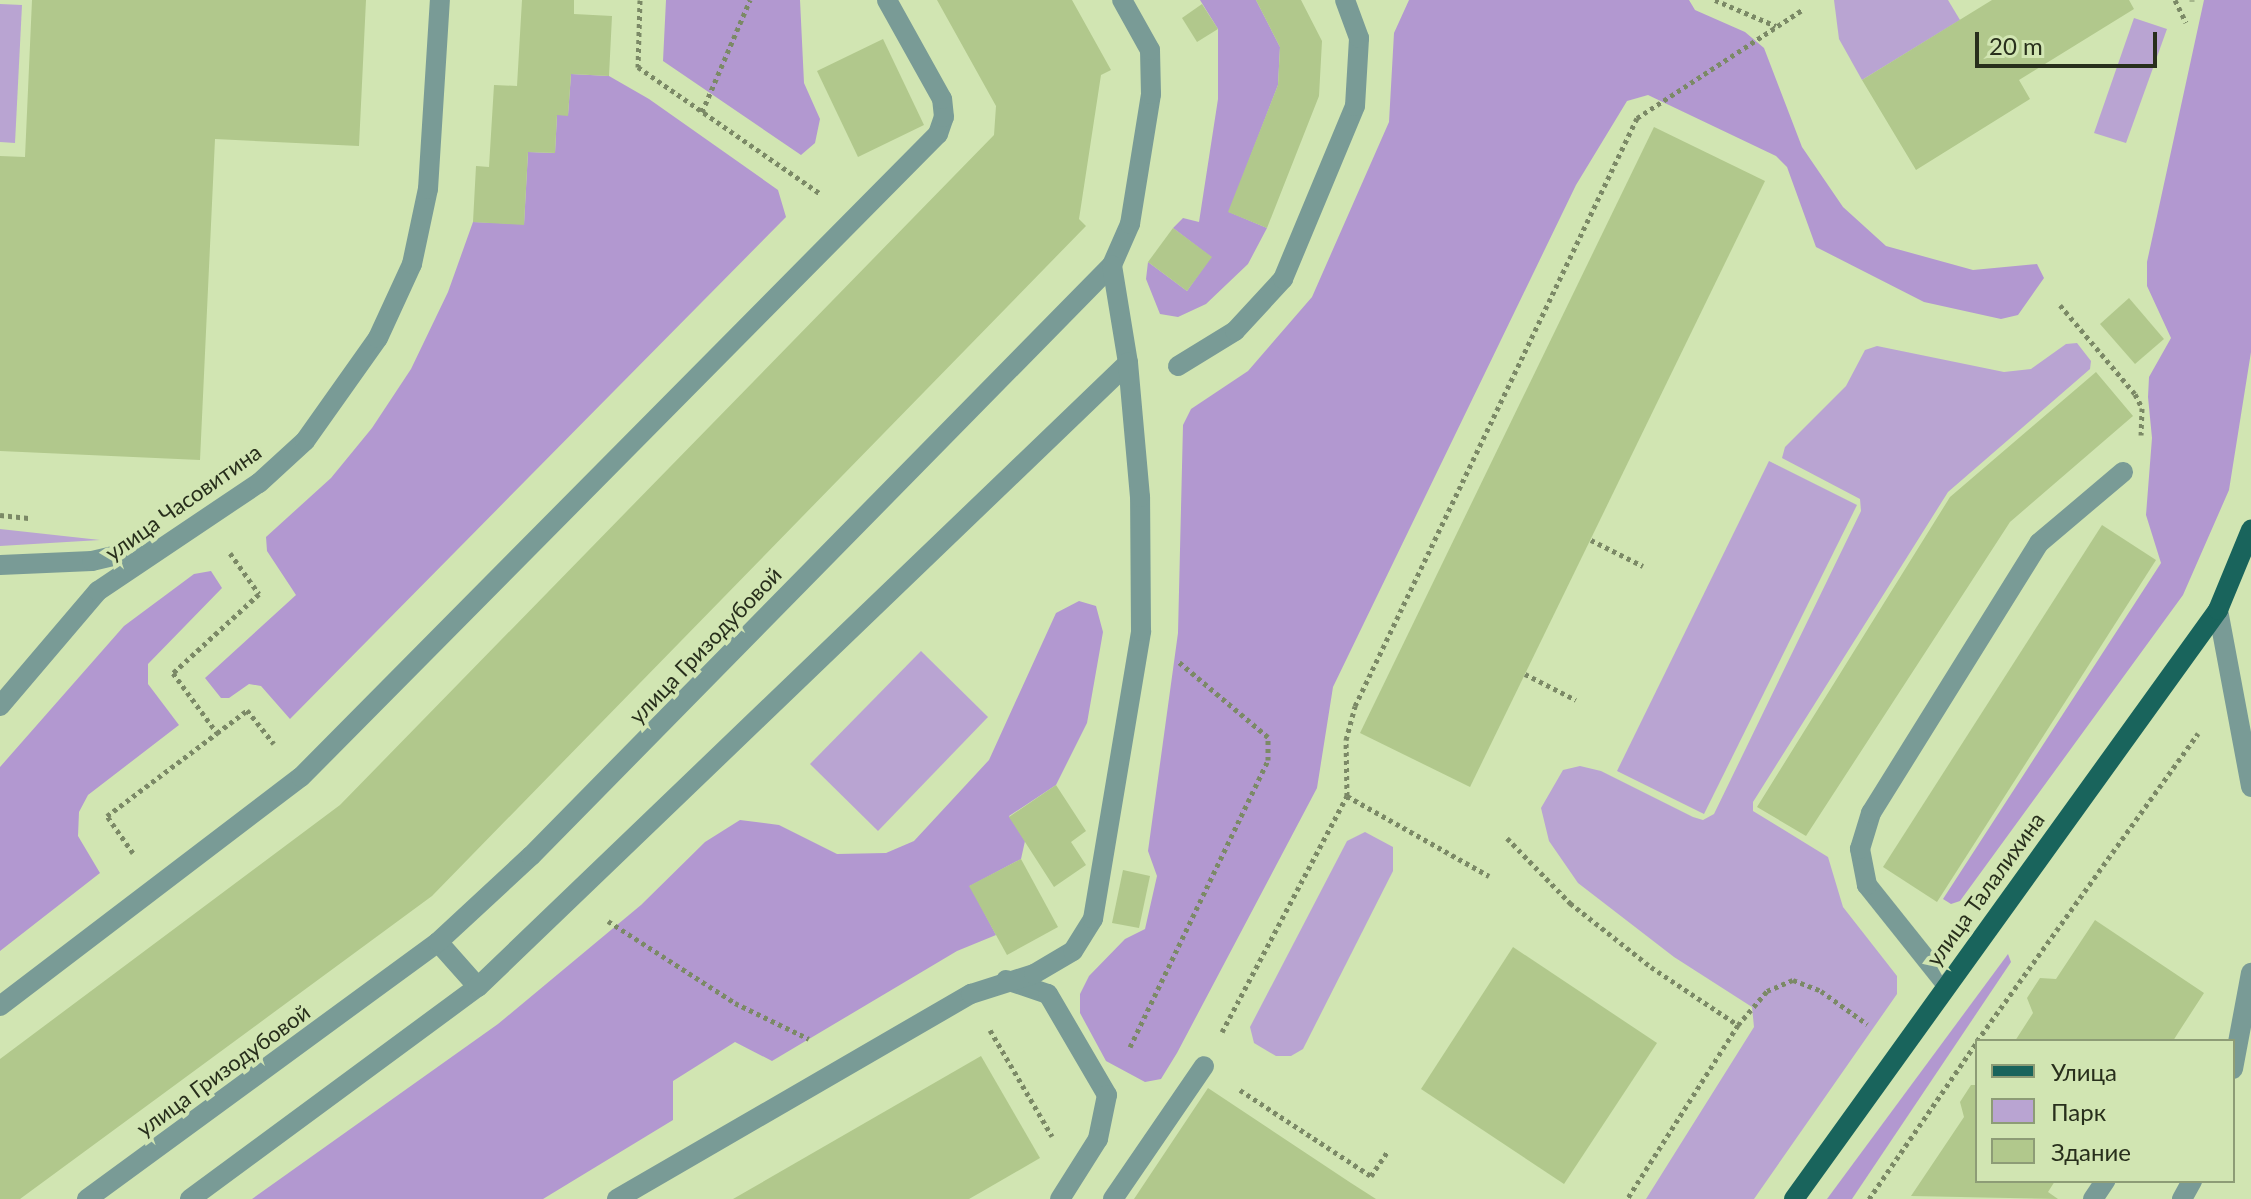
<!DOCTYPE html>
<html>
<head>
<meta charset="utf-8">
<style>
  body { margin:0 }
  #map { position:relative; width:2251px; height:1199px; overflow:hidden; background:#d1e5b2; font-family:Lato,sans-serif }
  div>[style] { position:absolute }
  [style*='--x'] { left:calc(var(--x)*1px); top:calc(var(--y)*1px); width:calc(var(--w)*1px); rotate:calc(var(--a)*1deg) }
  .green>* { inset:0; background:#b9a4d2 }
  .forest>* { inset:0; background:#b298d0 }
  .building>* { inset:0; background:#b1c88c }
  .path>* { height:5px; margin-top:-2.5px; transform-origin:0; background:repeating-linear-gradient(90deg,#7b8966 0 4px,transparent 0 8px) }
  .minor>* { height:20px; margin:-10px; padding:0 10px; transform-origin:10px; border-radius:10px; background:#799b96 }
  .major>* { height:20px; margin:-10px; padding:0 10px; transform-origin:10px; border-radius:10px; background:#19645c }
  span { translate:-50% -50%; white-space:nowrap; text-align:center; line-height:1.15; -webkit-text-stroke:8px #d1e5b2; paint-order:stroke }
  .street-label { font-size:22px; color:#282f1c }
  .legend { position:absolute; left:1975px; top:1039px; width:260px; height:144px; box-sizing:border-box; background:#d1e5b2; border:2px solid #8d9c76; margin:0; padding:10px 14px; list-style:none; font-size:24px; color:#282f1c }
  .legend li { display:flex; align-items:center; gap:16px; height:40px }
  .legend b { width:40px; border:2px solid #8d9c76 }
  .scale { position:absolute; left:1975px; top:32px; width:182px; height:36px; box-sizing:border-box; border:4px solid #282f1c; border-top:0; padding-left:10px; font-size:24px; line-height:28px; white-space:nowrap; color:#282f1c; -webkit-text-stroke:6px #d1e5b2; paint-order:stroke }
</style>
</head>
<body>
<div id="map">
  <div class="green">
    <div style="clip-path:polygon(1834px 0,1948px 0,1960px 20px,1862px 80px,1839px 39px)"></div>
    <div style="clip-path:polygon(0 4px,22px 5px,15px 143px,0 142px)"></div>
    <div style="clip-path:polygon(2134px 18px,2167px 29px,2126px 143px,2094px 133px)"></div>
    <div style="clip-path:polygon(2077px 343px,2091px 361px,2090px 369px,1948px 492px,1753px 802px,1753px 811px,1828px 857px,1843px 907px,1897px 976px,1897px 994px,1754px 1199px,1646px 1199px,1754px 1027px,1752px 1007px,1674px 957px,1578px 883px,1549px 841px,1541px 808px,1563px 770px,1580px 766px,1601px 771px,1693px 817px,1703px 820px,1714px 814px,1861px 511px,1860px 499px,1782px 458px,1785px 447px,1846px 386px,1865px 350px,1877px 346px,2004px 372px,2031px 369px,2066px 344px)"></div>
    <div style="clip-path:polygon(1769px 461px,1857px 505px,1704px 814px,1617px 771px)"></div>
    <div style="clip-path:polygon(0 529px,100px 540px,0 546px)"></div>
    <div style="clip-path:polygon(921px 651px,988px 717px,878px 831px,810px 764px)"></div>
    <div style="clip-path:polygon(1365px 832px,1393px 847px,1393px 871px,1303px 1049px,1291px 1056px,1276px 1056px,1254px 1043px,1250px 1027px,1347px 841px)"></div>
  </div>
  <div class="forest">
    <div style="clip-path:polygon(666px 0,800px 0,804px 83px,820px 119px,815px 143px,801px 155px,663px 61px)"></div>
    <div style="clip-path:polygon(1200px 0,1256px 0,1280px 47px,1278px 85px,1229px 212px,1267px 228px,1248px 264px,1206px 304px,1178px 317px,1160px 314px,1146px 279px,1148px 262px,1187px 291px,1211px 257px,1173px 228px,1183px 218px,1199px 222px,1218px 99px,1218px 29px)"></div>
    <div style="clip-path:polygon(1409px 0,1689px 0,1695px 10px,1745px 32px,1764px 48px,1802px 147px,1843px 207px,1886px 246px,1973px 270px,2037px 264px,2044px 278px,2018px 315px,2001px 319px,1924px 302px,1816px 247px,1787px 167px,1776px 156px,1648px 95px,1627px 101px,1576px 185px,1333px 687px,1317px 788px,1177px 1053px,1161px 1079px,1145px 1082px,1106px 1061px,1080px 1013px,1080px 994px,1089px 976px,1125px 939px,1145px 929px,1157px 876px,1148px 851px,1178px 633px,1183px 425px,1191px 409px,1248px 371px,1312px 297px,1389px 122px,1394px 33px)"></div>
    <div style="clip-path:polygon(2204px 0,2251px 0,2251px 352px,2229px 490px,2183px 595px,1960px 901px,1951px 904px,1943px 899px,2161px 563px,2146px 515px,2152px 438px,2148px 397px,2149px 377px,2171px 338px,2147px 286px,2147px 262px)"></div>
    <div style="clip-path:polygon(571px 74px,609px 76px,649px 99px,778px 190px,786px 217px,290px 719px,261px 686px,249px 684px,229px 698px,221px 698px,205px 678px,296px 595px,267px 551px,266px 537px,331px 478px,372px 428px,411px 369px,448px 292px,473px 222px,524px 224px,528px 152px,555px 153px,557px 115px,568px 115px)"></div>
    <div style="clip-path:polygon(211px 571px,222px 588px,148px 664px,148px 684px,179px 725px,88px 795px,79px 812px,78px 836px,100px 873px,0 951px,0 767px,124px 626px,194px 574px)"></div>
    <div style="clip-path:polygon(1079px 601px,1096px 606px,1103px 632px,1087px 723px,1056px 785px,1009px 816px,1025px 841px,1021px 859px,970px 886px,996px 935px,957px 951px,772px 1061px,735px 1042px,673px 1081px,673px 1120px,543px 1199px,252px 1199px,498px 1024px,641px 905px,705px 842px,740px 820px,779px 825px,837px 854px,886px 853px,914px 841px,989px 760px,1056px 613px)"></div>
    <div style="clip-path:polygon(2008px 954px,2011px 962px,1852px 1199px,1827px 1199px)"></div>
  </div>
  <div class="building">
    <div style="clip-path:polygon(32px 0,366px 0,359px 146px,215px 139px,200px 460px,0 451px,0 156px,25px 157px)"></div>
    <div style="clip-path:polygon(522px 0,574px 0,574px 14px,612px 16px,609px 76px,571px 74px,568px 116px,557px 115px,555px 153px,528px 152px,524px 225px,473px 222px,476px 166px,489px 167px,494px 85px,517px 86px)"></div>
    <div style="clip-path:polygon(937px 0,1072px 0,1111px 70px,1101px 75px,1099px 88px,1079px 219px,1086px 226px,432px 896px,20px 1199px,0 1199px,0 1059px,340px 805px,994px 135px,996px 106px)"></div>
    <div style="clip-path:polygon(1256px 0,1301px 0,1322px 41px,1319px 96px,1267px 228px,1228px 212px,1278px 85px,1280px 47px)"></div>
    <div style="clip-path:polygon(1992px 0,2129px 0,2134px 9px,2019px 80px,2030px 99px,1916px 170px,1862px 80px)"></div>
    <div style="clip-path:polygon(1202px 4px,1218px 29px,1197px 42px,1182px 18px)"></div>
    <div style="clip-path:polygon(883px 39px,924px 125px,858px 157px,817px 71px)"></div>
    <div style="clip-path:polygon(1654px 127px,1765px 181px,1470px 787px,1360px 733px)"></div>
    <div style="clip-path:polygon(1173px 228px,1212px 257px,1187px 291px,1148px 262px)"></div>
    <div style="clip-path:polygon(2129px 298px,2164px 339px,2135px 364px,2100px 324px)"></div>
    <div style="clip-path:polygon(2096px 372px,2133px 416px,2010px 522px,1806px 836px,1757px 807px,1950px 497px)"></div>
    <div style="clip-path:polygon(2102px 525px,2156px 560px,1937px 902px,1883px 867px)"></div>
    <div style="clip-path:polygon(1056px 785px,1086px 831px,1071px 842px,1086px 865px,1054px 887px,1009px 817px)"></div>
    <div style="clip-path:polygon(1021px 859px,1058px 927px,1007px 955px,969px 886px)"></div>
    <div style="clip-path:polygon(1123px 870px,1150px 876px,1139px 928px,1112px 923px)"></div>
    <div style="clip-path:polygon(2095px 920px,2204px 993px,2178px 1033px,2173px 1041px,2015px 1041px,2033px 1013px,2027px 998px,2040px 978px,2056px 979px)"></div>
    <div style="clip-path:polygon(1513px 947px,1657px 1043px,1564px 1184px,1421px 1089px)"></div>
    <div style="clip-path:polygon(981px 1056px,1040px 1158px,983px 1191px,969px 1199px,733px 1199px)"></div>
    <div style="clip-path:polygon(1971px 1085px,1977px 1085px,1977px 1181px,2055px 1181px,2048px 1192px,2058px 1199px,1911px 1196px,1964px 1117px,1960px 1102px)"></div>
    <div style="clip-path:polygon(1208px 1088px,1351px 1183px,1376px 1199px,1134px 1199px)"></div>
  </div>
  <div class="path">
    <div style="--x:640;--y:0;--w:67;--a:91.7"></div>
    <div style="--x:638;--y:67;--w:221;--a:34.8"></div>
    <div style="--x:1715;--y:0;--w:66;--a:23.1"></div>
    <div style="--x:2175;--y:0;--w:25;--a:64"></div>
    <div style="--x:2192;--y:1;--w:1;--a:-90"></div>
    <div style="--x:702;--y:112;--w:122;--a:-66.8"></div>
    <div style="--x:2060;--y:305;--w:116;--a:49.9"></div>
    <div style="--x:2135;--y:394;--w:16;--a:63"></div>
    <div style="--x:2142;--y:408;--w:27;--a:92"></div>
    <div style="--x:0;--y:515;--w:31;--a:6"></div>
    <div style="--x:1591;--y:540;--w:58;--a:26.6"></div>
    <div style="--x:230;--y:553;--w:50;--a:54.7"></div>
    <div style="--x:259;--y:594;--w:117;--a:137.4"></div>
    <div style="--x:173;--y:673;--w:74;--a:53.7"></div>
    <div style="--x:217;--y:733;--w:38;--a:-37"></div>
    <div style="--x:247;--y:710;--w:43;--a:51.5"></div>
    <div style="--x:1525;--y:674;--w:57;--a:27"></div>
    <div style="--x:1347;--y:796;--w:163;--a:29.4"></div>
    <div style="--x:1507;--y:838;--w:91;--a:45.9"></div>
    <div style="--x:1570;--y:903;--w:103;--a:38.3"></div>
    <div style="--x:1651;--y:967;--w:105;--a:33.7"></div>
    <div style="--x:1738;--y:1025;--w:206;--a:122.5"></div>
    <div style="--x:133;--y:853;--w:45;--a:-125.1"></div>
    <div style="--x:107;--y:816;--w:138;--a:-37"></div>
    <div style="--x:608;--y:921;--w:151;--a:32.8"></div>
    <div style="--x:735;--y:1003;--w:82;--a:25.9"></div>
    <div style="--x:1738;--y:1025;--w:45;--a:-49.5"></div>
    <div style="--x:1767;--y:991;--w:28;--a:-23"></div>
    <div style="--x:1793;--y:980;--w:30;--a:21"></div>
    <div style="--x:1821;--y:991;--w:57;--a:35.7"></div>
    <div style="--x:990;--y:1030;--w:123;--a:59.7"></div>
    <div style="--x:1222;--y:1032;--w:267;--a:-62.1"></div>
    <div style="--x:1347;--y:796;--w:56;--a:-91"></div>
    <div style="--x:1346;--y:740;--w:35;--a:-75"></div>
    <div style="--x:1355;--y:706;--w:652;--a:-64.38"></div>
    <div style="--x:1637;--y:118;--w:197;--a:-33.2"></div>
    <div style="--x:1977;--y:1041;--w:379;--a:-54.3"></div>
    <div style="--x:1130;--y:1047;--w:318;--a:-64.3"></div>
    <div style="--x:1268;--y:760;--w:23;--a:-90"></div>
    <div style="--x:1268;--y:737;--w:116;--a:-139.9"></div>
    <div style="--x:1240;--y:1090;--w:157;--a:33.3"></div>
    <div style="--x:1371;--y:1176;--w:30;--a:-56"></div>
    <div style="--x:1869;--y:1199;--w:191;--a:-55.5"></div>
  </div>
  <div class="minor">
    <div style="--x:1178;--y:366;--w:67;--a:-31.6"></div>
    <div style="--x:1235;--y:331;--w:71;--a:-47.3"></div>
    <div style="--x:1283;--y:279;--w:187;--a:-67.4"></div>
    <div style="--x:1355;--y:106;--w:68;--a:-86.6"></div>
    <div style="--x:1359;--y:38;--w:40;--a:-110.2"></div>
    <div style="--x:0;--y:565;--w:92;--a:-2.5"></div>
    <div style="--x:92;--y:561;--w:61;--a:-13.3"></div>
    <div style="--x:2218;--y:610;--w:180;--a:79.4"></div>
    <div style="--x:0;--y:706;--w:151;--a:-49.6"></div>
    <div style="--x:98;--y:591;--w:194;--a:-33.9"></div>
    <div style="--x:259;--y:483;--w:62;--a:-42.4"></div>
    <div style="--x:305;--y:441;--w:126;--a:-54.7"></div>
    <div style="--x:378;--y:338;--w:81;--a:-65.3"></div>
    <div style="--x:412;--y:264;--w:77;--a:-78"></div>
    <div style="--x:428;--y:189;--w:189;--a:-86.4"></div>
    <div style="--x:438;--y:942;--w:60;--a:48.4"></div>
    <div style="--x:1006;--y:980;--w:44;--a:18.4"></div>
    <div style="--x:1048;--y:994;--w:117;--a:59.7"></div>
    <div style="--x:1107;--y:1095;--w:45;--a:101.6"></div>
    <div style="--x:1098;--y:1139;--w:71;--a:122.3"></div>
    <div style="--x:1946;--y:984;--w:127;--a:-128.6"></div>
    <div style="--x:1867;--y:885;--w:37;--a:-101"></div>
    <div style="--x:1860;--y:849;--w:38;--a:-73"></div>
    <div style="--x:1871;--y:813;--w:318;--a:-58.1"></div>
    <div style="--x:2039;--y:543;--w:110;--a:-40.2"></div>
    <div style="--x:0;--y:1006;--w:378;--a:-37.3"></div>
    <div style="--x:301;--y:777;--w:905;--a:-45.27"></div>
    <div style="--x:938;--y:134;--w:18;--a:-71"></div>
    <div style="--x:944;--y:117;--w:18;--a:-96"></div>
    <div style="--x:942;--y:99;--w:113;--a:-119.1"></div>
    <div style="--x:2233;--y:1069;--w:98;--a:-79.4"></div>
    <div style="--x:87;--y:1199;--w:435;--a:-36.2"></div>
    <div style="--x:438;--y:942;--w:127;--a:-42.8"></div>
    <div style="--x:531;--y:856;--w:829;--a:-45.49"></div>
    <div style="--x:1112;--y:265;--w:45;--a:-66.3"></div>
    <div style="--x:1130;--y:224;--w:132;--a:-80.8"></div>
    <div style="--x:1151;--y:94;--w:44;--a:-91.3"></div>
    <div style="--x:1150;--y:50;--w:57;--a:-119.2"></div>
    <div style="--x:190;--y:1199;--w:358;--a:-36.4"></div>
    <div style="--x:478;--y:987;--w:901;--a:-43.83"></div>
    <div style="--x:1128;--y:363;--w:99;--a:-99.3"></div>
    <div style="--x:617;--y:1199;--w:409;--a:-30.1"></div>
    <div style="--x:971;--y:994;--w:66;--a:-17.6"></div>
    <div style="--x:1034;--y:974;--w:45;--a:-30.5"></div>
    <div style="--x:1073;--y:951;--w:38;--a:-58"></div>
    <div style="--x:1093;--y:919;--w:292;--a:-80.5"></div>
    <div style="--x:1141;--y:631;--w:134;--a:-90.4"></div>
    <div style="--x:1140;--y:497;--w:135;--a:-95.1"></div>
    <div style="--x:1113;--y:1199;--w:161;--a:-55.6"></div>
    <div style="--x:2093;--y:1199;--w:22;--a:-56"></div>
    <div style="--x:2182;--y:1199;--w:21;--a:-61"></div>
  </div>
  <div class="major">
    <div style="--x:1794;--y:1199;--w:726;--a:-54.25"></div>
    <div style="--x:2218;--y:610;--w:87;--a:-67.6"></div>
  </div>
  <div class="street-label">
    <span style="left:183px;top:502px;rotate:-35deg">улица Часовитина</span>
    <span style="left:705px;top:645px;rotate:-46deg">улица Гризодубовой</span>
    <span style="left:1985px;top:889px;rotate:-54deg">улица Талалихина</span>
    <span style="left:223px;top:1070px;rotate:-36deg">улица Гризодубовой</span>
  </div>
  <ul class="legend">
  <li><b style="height:10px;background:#19645c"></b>Улица</li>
  <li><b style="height:22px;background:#b9a4d2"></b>Парк</li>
  <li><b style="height:22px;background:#b1c88c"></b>Здание</li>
  </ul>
  <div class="scale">20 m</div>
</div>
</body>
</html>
